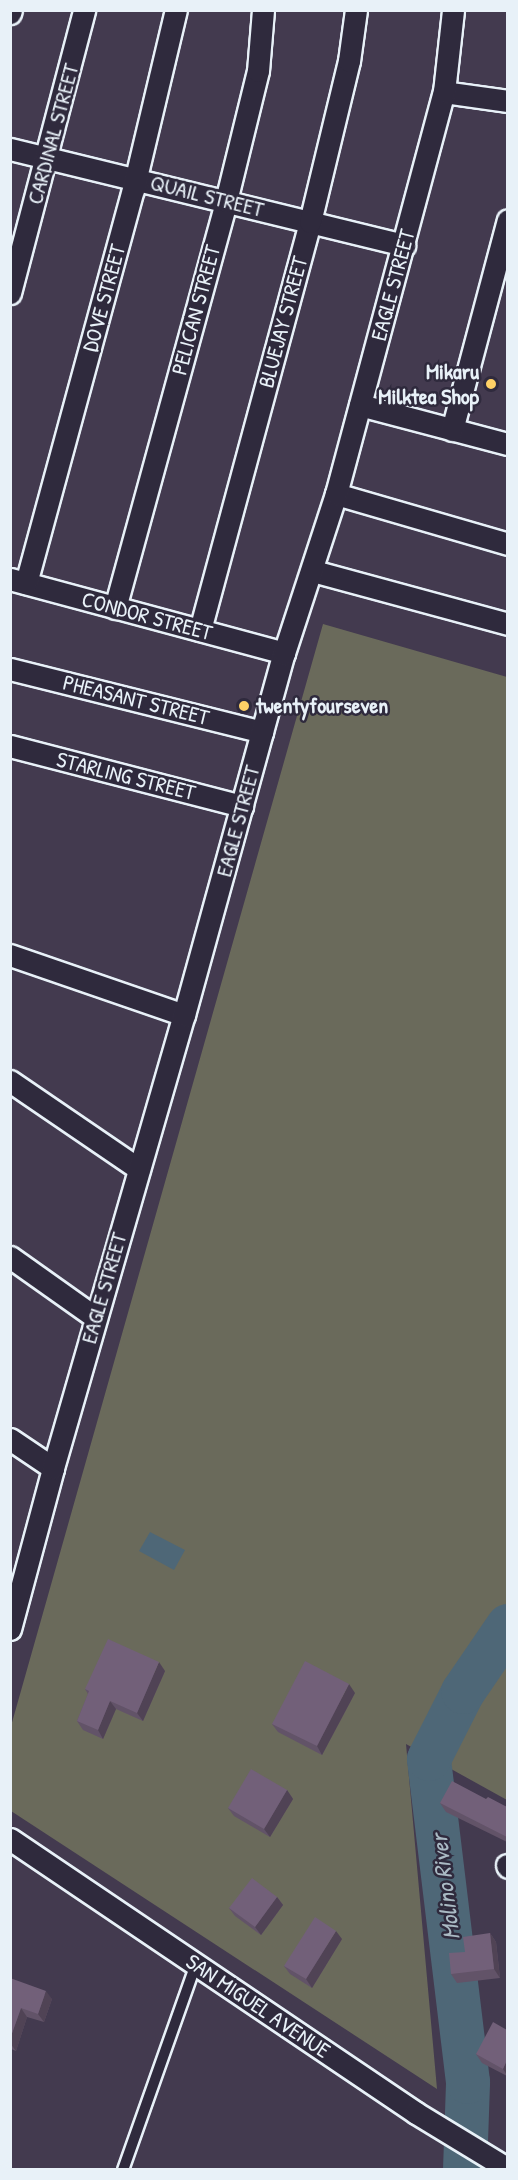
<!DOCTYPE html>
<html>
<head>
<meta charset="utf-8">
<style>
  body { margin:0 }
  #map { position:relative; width:518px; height:2180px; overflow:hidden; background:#433a4f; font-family:"Patrick Hand",sans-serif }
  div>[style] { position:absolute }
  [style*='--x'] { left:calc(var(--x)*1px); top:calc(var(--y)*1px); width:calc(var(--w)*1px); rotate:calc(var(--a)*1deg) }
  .green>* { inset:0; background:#6a6a5b }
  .water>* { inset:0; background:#4e6777 }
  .river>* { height:44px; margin:-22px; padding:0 22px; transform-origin:22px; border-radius:22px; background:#4e6777 }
  .roads { filter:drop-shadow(2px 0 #e8f1f8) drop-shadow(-2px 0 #e8f1f8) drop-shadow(0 2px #e8f1f8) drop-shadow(0 -2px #e8f1f8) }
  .lane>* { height:10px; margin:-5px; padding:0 5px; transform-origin:5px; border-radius:5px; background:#2f2a3d }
  .street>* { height:21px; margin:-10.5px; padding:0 10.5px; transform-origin:10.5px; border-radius:10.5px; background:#2f2a3d }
  .wall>* { inset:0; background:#625368 }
  .shaded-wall>* { inset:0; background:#504355 }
  .building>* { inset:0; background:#726079 }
  .dots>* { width:16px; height:16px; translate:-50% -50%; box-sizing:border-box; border:3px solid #2f2a3d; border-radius:50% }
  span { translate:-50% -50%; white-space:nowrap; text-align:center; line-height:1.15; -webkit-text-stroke:5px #2f2a3d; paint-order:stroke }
  .street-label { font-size:22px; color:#e8f1f8 }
  .poi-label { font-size:22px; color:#e8f1f8; font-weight:700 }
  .right { translate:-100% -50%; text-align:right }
  .left { translate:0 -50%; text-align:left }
  .water-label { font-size:24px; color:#aabac4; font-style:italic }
  .frame { position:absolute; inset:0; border:12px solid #e8f1f8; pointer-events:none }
</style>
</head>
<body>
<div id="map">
  <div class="green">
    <div style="clip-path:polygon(323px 624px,507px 677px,507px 1800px,406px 1744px,437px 2089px,11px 1811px,11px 1726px)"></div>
  </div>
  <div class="water">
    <div style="clip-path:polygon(150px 1532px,185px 1550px,174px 1570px,139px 1551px)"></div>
  </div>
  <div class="river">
    <div style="--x:465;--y:2170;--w:88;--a:-88"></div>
    <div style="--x:468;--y:2082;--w:325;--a:-96.9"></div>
    <div style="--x:429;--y:1759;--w:75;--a:-63.1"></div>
    <div style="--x:463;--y:1692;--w:80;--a:-55.7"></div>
  </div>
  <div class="roads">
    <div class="lane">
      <div style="--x:123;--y:2170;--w:219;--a:-70.5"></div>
    </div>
    <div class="street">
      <div style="--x:10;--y:13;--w:3;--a:-72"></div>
      <div style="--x:444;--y:92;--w:65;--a:8"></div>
      <div style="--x:10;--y:149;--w:406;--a:13.7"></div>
      <div style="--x:10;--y:293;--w:293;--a:-75.3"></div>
      <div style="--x:360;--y:405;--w:153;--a:14.8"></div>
      <div style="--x:452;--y:430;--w:217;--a:-75.1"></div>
      <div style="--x:336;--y:494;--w:179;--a:16.2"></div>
      <div style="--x:313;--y:571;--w:202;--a:15.2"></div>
      <div style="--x:10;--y:579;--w:284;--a:15.1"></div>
      <div style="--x:26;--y:583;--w:407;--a:-74.8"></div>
      <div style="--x:133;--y:190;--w:185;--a:-76.6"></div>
      <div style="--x:115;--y:608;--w:422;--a:-74.7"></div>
      <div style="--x:226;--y:201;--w:134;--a:-76.2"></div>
      <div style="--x:258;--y:71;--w:61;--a:-85.3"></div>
      <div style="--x:200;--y:630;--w:423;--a:-74.9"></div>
      <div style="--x:310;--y:222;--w:166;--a:-76.4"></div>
      <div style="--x:349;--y:61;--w:51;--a:-82.2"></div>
      <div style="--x:10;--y:669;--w:260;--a:14"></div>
      <div style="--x:10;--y:746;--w:240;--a:14.5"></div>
      <div style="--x:10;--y:955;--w:184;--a:19"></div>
      <div style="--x:10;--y:1081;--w:156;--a:34.3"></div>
      <div style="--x:10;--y:1257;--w:105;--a:35.3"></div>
      <div style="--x:10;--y:1439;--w:52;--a:34"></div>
      <div style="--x:10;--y:1629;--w:167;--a:-75"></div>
      <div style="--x:53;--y:1468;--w:472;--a:-73.9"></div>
      <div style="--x:184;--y:1015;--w:376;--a:-74.6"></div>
      <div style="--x:284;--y:653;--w:167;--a:-71.9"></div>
      <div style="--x:336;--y:494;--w:416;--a:-75"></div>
      <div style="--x:444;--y:92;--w:82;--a:-83.7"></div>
      <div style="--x:10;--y:1839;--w:490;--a:34"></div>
      <div style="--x:416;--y:2113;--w:108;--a:31.3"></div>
      <div style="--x:507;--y:1865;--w:2;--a:63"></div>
    </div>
  </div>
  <div class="wall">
    <div style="clip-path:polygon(165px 1671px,143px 1721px,116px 1709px,103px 1739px,83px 1730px,77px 1721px,88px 1694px,85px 1689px)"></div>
    <div style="clip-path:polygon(355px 1693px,322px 1755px,278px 1732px,272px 1724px)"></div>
    <div style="clip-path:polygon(287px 1790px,293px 1799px,270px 1837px,234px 1816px,228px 1808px)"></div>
    <div style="clip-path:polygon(486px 1799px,507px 1807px,507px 1842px,446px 1812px,440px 1803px)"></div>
    <div style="clip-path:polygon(277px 1897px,283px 1905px,261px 1935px,235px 1916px,229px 1908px)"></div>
    <div style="clip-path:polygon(490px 1933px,496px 1942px,500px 1978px,457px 1983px,451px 1974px,465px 1952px)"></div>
    <div style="clip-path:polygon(342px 1939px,312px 1988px,290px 1974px,284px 1966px)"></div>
    <div style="clip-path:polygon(10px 1978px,52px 1999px,44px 2022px,27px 2017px,16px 2051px,11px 2049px,10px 2051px)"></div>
    <div style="clip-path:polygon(507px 2030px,507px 2076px,482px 2063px,476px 2054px)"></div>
  </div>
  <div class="shaded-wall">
    <div style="clip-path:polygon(159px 1662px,165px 1671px,143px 1721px,137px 1713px)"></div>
    <div style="clip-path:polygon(349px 1684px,355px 1693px,322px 1755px,317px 1746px)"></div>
    <div style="clip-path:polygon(110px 1701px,116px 1709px,103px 1739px,98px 1730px)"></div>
    <div style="clip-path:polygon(287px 1790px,293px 1799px,270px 1837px,264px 1829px)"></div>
    <div style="clip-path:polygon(277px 1897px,283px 1905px,261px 1935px,255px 1927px)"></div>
    <div style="clip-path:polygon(336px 1931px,342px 1939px,312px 1988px,306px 1979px)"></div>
    <div style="clip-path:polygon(490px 1933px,496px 1942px,500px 1978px,494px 1969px)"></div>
    <div style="clip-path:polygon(46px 1991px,52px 1999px,44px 2022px,38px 2014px)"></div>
    <div style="clip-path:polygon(21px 2008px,27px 2017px,16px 2051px,10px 2043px,10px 2039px)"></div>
    <div style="clip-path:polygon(507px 2060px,507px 2075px,503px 2069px)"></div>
  </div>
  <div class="building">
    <div style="clip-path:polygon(108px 1639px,159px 1662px,137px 1713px,110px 1701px,98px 1730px,77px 1721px,89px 1691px,85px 1689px)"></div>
    <div style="clip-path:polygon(305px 1661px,349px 1684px,317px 1746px,272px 1724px)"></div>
    <div style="clip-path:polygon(251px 1769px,287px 1790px,264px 1829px,228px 1808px)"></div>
    <div style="clip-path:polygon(452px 1781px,486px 1799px,488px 1797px,507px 1807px,507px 1837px,440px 1803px)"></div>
    <div style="clip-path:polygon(252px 1878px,277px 1897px,255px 1927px,229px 1908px)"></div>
    <div style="clip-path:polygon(315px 1917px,336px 1931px,306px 1979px,284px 1966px)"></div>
    <div style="clip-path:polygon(490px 1933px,494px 1969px,451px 1974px,449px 1953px,465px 1952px,463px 1937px)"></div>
    <div style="clip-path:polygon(10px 1978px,46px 1991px,38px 2014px,21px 2008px,10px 2039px)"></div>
    <div style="clip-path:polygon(493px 2022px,507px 2030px,507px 2060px,503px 2069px,476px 2054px)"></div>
  </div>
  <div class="dots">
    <div style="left:491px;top:384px;background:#ffd166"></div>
    <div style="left:244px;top:706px;background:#ffd166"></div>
  </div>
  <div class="street-label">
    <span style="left:53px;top:134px;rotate:-75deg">CARDINAL STREET</span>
    <span style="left:207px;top:196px;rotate:14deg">QUAIL STREET</span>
    <span style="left:393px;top:285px;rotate:-75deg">EAGLE STREET</span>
    <span style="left:104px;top:298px;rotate:-75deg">DOVE STREET</span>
    <span style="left:196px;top:310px;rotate:-75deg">PELICAN STREET</span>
    <span style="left:283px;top:322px;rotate:-75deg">BLUEJAY STREET</span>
    <span style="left:147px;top:616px;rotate:15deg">CONDOR STREET</span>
    <span style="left:136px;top:700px;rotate:14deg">PHEASANT STREET</span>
    <span style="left:126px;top:776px;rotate:14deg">STARLING STREET</span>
    <span style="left:238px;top:821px;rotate:-75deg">EAGLE STREET</span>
    <span style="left:104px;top:1288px;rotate:-74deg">EAGLE STREET</span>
    <span style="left:258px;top:2006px;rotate:34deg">SAN MIGUEL AVENUE</span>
  </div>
  <div class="poi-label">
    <span class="right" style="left:479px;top:384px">Mikaru<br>Milktea Shop</span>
    <span class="left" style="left:256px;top:706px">twentyfourseven</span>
  </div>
  <div class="water-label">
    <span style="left:445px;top:1887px;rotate:-97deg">Molino River</span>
  </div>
  <div class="frame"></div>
</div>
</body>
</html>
